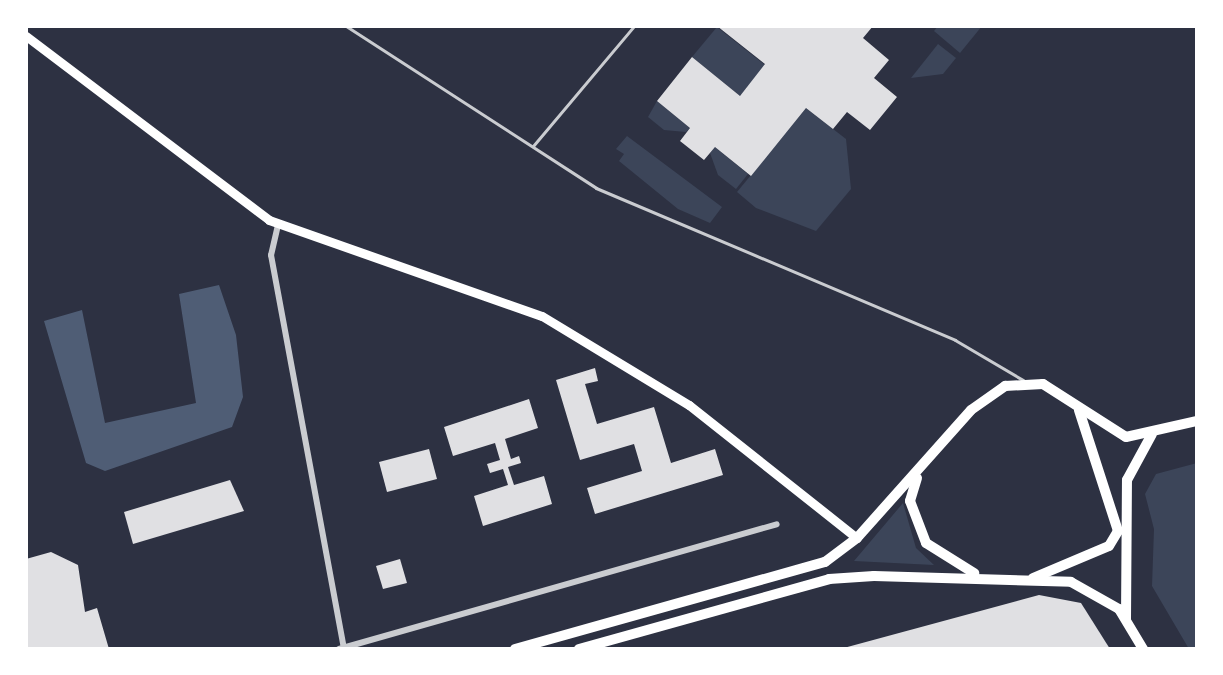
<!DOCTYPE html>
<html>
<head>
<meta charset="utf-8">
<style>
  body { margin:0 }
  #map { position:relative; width:1223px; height:675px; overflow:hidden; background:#2d3142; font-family:"Titillium Web",sans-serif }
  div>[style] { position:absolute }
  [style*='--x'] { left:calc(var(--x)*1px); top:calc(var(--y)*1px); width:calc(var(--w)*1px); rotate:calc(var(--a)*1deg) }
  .green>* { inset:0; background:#3c4559 }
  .water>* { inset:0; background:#4f5d75 }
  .building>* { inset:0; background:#e0e0e3 }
  .service>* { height:3px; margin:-1.5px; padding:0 1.5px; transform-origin:1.5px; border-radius:1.5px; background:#caccd0 }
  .minor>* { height:6px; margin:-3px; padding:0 3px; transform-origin:3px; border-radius:3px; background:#caccd0 }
  .secondary>* { height:9px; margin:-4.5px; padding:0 4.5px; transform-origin:4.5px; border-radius:4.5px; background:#fff }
  .primary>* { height:10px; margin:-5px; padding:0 5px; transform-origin:5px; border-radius:5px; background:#fff }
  span { translate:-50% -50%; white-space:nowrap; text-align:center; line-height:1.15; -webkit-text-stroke:6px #fff; paint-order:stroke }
  .frame { position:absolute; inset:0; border:28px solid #fff; pointer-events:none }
</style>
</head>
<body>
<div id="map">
  <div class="green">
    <div style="clip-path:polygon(938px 26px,982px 26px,960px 53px,934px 31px)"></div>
    <div style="clip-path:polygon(717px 27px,765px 65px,740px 96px,692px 57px)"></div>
    <div style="clip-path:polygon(938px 44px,956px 58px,943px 74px,911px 78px)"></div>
    <div style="clip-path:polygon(657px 101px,690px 128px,686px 132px,664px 130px,648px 117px)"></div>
    <div style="clip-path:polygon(806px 108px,846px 139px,851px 189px,816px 231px,756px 208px,737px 192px)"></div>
    <div style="clip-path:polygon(627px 136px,722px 207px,710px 223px,678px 209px,619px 161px,624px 154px,616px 149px)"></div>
    <div style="clip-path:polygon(715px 147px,748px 174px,736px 189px,718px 175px,710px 153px)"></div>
    <div style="clip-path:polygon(1197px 463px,1197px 649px,1189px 649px,1152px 586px,1154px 529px,1145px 494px,1156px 474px)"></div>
    <div style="clip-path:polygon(903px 503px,916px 548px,934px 565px,854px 561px)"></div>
  </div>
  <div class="water">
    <div style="clip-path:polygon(219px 285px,236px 335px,243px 397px,232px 427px,105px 471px,86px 463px,44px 321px,82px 310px,105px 423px,196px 403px,179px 294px)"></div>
  </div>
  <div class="building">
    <div style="clip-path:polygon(717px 26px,873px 26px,863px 38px,889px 60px,874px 78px,897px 97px,870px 130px,847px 112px,833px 129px,806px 108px,751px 176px,715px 147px,704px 160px,680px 141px,690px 128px,657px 101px,692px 57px,740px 96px,765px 64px)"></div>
    <div style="clip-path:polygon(595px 368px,598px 381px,585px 384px,597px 424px,654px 407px,671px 463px,715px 449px,723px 475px,595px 514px,587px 488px,642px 471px,634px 444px,580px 460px,556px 380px)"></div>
    <div style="clip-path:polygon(529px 399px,538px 428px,505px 439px,511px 459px,519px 456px,521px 463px,508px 467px,514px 485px,544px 476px,552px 504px,483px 526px,474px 496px,508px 485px,503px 469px,490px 473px,487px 464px,500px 460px,495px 443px,453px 456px,444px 427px)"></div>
    <div style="clip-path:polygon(429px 449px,437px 479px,387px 492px,379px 462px)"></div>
    <div style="clip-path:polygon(230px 480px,244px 511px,133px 544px,124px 512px)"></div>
    <div style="clip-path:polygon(51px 552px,78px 565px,85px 612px,97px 608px,109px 649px,26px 649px,26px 559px)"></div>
    <div style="clip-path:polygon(400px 559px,407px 583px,383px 589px,376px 566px)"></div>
    <div style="clip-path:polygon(1039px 595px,1081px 603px,1110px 649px,840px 649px)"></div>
  </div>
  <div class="service">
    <div style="--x:346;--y:26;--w:298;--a:32.9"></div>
    <div style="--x:596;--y:188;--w:390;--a:22.9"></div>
    <div style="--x:955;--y:340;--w:79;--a:30.5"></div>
    <div style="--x:533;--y:146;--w:157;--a:-49.9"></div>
  </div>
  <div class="minor">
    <div style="--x:278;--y:225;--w:31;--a:103"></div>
    <div style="--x:271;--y:255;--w:399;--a:79.5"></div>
    <div style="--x:339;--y:649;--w:455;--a:-15.9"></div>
  </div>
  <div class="secondary">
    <div style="--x:26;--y:36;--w:305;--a:37.1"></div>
    <div style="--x:269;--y:220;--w:289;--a:19.4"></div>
    <div style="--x:542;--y:316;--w:172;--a:31.2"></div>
    <div style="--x:689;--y:405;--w:214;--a:38.4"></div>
  </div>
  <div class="primary">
    <div style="--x:917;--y:478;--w:24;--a:107"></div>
    <div style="--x:910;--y:501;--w:45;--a:69.1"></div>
    <div style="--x:926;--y:543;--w:57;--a:32"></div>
    <div style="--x:1033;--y:578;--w:82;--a:-22.8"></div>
    <div style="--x:1109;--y:546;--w:17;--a:-59"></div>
    <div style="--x:1118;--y:531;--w:127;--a:-107.9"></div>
    <div style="--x:1126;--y:619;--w:139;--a:-89.6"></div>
    <div style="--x:1127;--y:480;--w:52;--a:-61.5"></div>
    <div style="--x:515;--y:649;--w:322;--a:-15.7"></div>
    <div style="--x:825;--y:562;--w:40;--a:-37"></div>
    <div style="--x:857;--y:538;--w:171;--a:-48.3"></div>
    <div style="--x:971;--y:410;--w:42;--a:-35.2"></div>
    <div style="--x:1005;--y:386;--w:38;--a:-3"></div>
    <div style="--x:1043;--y:384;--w:98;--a:32.6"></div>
    <div style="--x:1126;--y:437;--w:73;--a:-12.7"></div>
    <div style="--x:579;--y:649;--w:260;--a:-15.6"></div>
    <div style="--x:829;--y:579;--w:45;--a:-3.8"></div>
    <div style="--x:874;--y:576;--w:197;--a:1.7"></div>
    <div style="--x:1071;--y:582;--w:55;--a:29.4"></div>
    <div style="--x:1119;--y:609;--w:47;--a:59"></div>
  </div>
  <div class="frame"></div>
</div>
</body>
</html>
